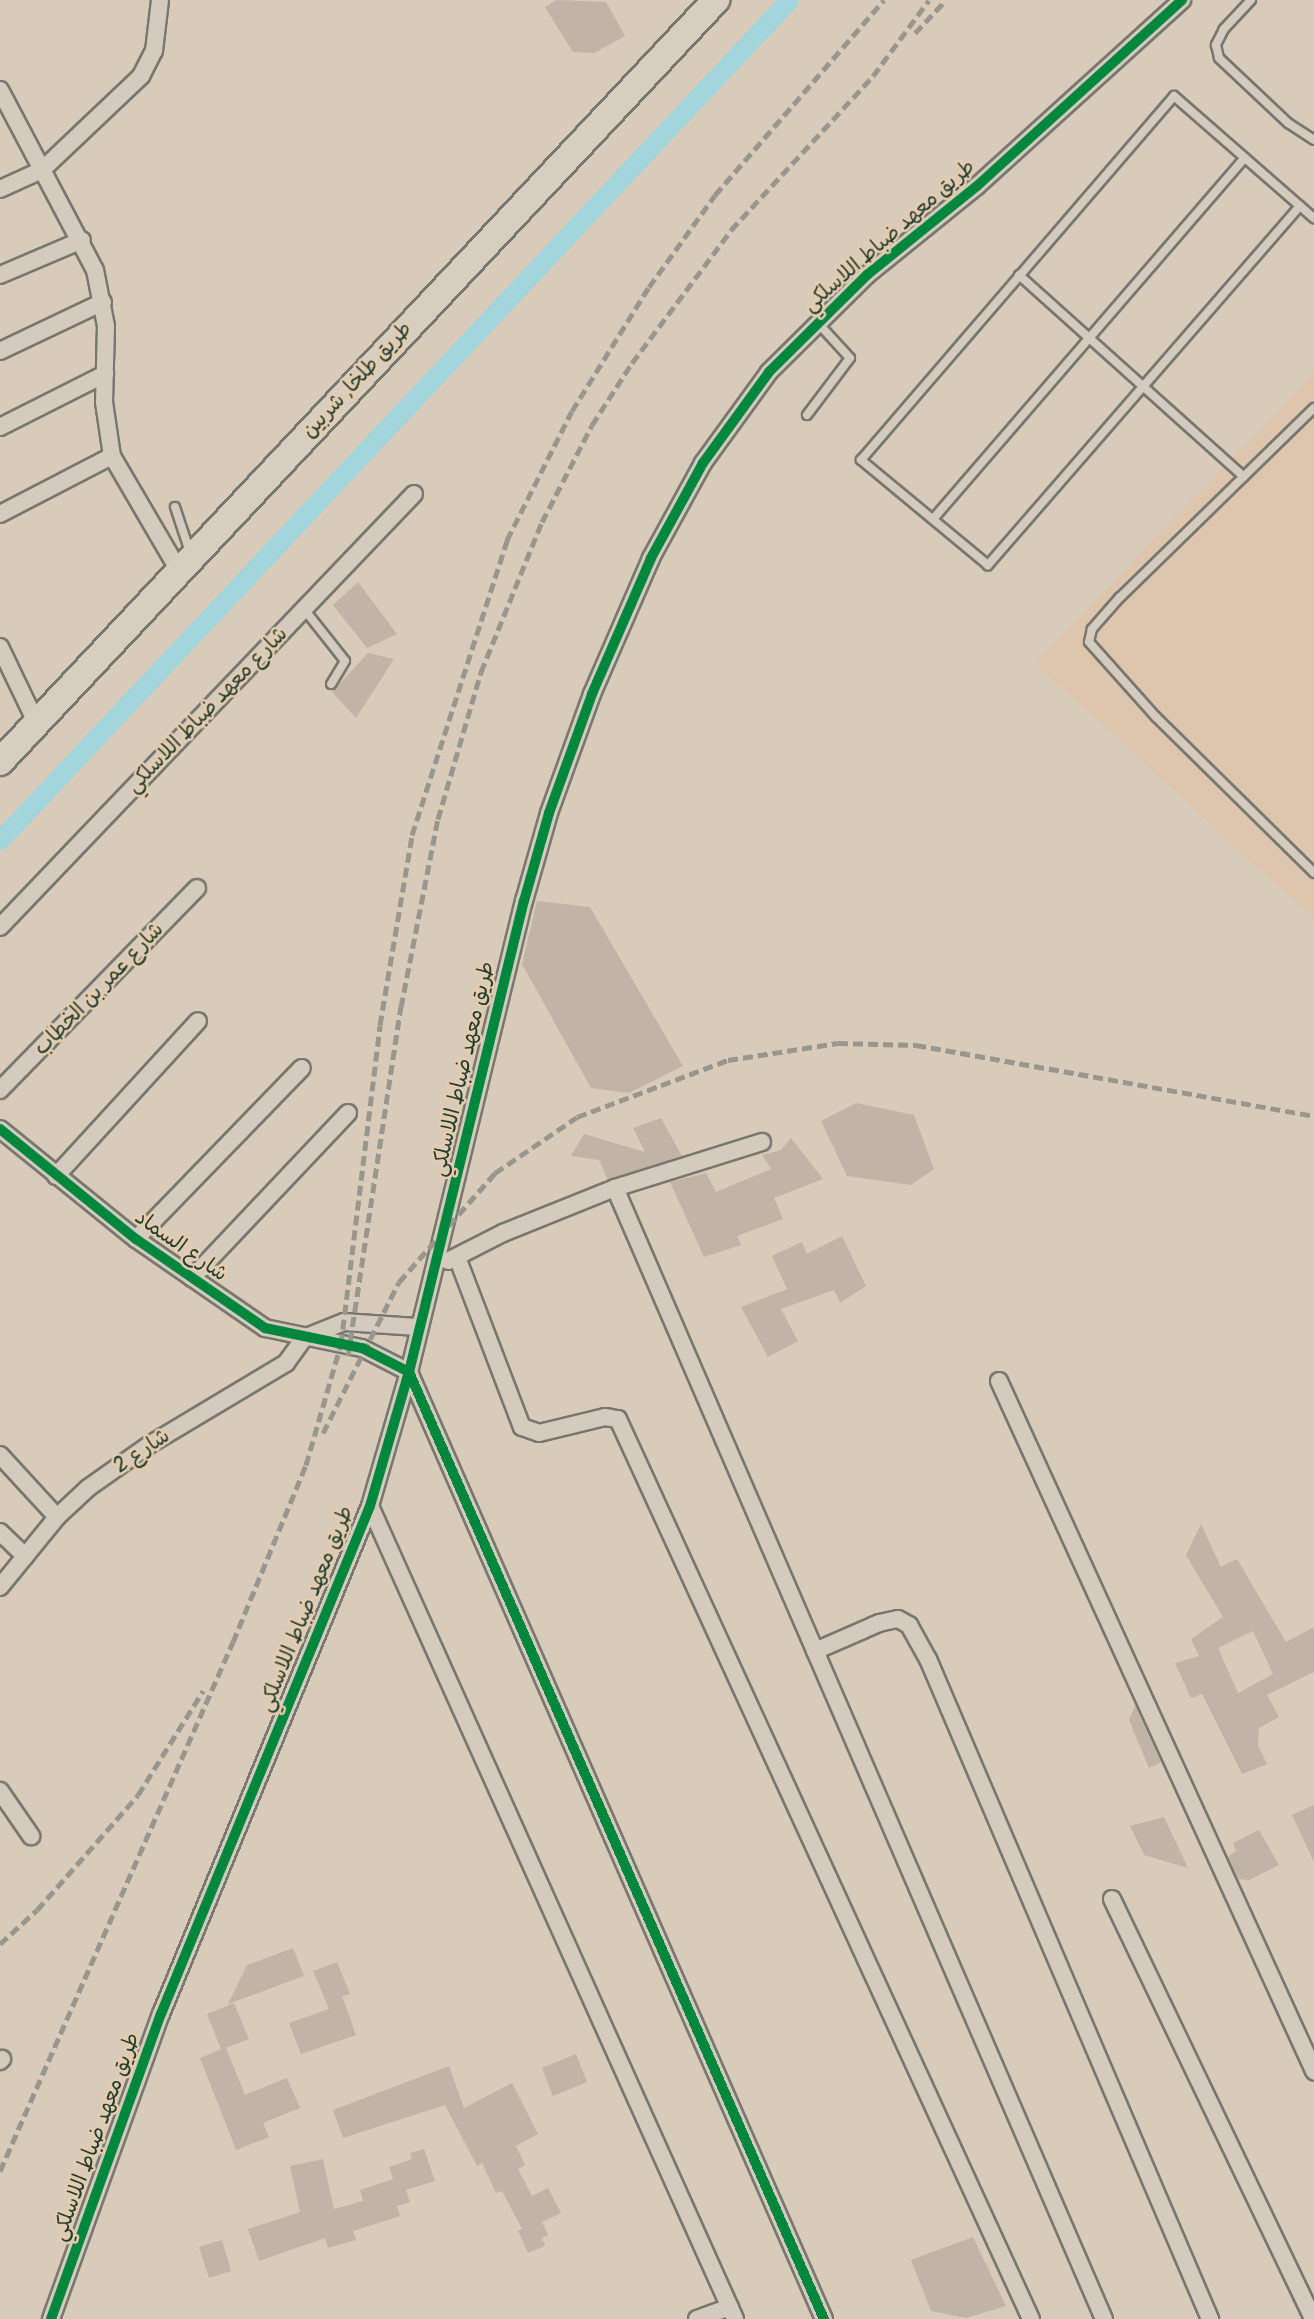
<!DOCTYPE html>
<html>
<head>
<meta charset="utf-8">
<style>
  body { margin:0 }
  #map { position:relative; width:1314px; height:2319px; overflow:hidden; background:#d8cbba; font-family:Pangolin,"Playpen Sans Arabic",sans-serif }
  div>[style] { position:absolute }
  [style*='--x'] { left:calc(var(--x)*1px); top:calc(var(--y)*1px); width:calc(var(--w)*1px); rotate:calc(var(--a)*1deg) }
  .built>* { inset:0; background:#ddc6ad }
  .canal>* { height:19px; margin:-9.5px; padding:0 9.5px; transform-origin:9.5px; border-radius:9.5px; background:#a3d5dd }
  .building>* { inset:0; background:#c1b4a7 }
  .roads { filter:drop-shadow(2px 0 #78776e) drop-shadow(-2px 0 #78776e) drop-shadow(0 2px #78776e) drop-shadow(0 -2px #78776e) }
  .service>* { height:8px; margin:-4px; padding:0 4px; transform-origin:4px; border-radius:4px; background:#d4cabe }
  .minor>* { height:16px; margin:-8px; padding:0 8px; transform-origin:8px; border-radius:8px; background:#d4cabe }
  .primary>* { height:26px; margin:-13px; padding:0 13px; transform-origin:13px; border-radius:13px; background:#d8cec0 }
  .rail>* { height:5px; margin-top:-2.5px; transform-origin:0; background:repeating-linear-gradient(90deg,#99968d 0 10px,transparent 0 15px) }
  .cycleway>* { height:10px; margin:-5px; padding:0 5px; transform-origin:5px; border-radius:5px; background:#00873e }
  span { translate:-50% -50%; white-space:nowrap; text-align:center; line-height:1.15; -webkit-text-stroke:5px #e5ccad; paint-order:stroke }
  .street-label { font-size:21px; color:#1f3d34 }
</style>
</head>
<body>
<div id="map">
  <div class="built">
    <div style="clip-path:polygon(1314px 373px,1314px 919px,1035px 663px)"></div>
  </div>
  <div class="canal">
    <div style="--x:0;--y:840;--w:1152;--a:-46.79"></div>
  </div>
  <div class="building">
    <div style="clip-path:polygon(556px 0,606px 2px,625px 36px,594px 53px,573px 52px,545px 7px)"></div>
    <div style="clip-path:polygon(358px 582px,397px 634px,367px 648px,333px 605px)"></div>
    <div style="clip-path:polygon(368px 653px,394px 659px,356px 718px,332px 692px)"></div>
    <div style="clip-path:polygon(537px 901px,590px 907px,683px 1066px,629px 1093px,591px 1088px,522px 964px)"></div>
    <div style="clip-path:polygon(856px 1103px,914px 1115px,934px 1169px,911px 1185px,847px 1176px,821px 1121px)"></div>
    <div style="clip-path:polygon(661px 1118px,682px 1156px,608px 1180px,599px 1160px,571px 1156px,584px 1134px,645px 1152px,633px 1128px)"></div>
    <div style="clip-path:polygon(791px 1138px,823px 1179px,774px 1198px,783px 1219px,737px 1236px,741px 1245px,704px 1257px,670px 1182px,706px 1173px,716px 1192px,771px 1169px,762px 1155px,781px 1150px)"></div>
    <div style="clip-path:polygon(842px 1236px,866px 1286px,840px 1303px,834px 1290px,781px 1309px,798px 1341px,768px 1357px,741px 1307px,787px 1289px,772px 1256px,802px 1242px,807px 1254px)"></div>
    <div style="clip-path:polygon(evenodd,1201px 1524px,1221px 1567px,1237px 1559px,1286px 1642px,1314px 1627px,1314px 1672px,1267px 1695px,1279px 1717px,1259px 1728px,1258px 1745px,1267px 1764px,1242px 1774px,1202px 1694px,1191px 1698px,1175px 1663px,1199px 1656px,1191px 1639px,1223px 1617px,1186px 1555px,1201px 1524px,1253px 1631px,1273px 1674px,1238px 1693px,1218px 1648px,1253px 1631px)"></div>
    <div style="clip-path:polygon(1135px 1705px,1161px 1762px,1149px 1768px,1129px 1720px)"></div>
    <div style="clip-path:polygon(1314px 1805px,1314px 1862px,1292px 1815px)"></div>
    <div style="clip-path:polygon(1164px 1817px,1188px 1868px,1144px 1855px,1130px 1826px)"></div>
    <div style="clip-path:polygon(1259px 1830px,1279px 1865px,1249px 1880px,1238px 1879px,1228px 1857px,1236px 1851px,1233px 1843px)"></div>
    <div style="clip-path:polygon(293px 1948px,304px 1976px,228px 2004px,247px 1965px)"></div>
    <div style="clip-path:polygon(337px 1962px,350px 1994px,342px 1996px,356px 2035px,301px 2054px,289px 2023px,329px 2009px,313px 1971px)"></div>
    <div style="clip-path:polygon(234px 2003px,249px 2039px,226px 2048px,245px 2095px,287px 2078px,300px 2108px,263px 2123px,269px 2137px,236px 2150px,200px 2058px,221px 2049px,207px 2014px)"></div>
    <div style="clip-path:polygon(576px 2054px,587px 2082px,553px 2096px,542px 2068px)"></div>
    <div style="clip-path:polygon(449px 2066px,464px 2108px,512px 2083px,538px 2134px,516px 2146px,525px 2165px,518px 2169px,532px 2196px,548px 2188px,561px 2213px,542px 2222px,548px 2235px,542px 2238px,545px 2246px,528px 2253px,518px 2231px,522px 2229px,502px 2191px,496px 2193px,482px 2163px,477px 2166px,445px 2105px,343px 2138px,333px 2110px)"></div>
    <div style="clip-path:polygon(424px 2149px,435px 2181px,406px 2190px,410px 2202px,397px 2206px,400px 2216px,353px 2231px,356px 2240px,328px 2248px,325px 2238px,259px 2261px,248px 2229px,300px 2212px,290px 2166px,323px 2159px,334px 2209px,363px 2201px,360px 2190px,393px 2179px,389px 2167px,412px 2159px,410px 2153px)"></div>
    <div style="clip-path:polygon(973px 2237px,1006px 2306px,966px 2318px,931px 2311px,911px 2260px)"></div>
    <div style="clip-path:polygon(222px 2240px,231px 2271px,209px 2278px,199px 2247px)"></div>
  </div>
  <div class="roads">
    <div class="service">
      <div style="--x:1251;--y:0;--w:40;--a:133"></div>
      <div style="--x:1224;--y:29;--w:18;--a:117"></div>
      <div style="--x:1216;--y:45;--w:13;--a:77"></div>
      <div style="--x:1219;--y:58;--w:95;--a:43.3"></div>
      <div style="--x:1288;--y:123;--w:31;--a:33"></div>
      <div style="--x:1300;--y:206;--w:476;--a:131"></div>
      <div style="--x:988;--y:565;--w:165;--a:-140.4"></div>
      <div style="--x:861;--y:460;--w:480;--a:-49.3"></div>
      <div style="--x:1174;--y:96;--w:186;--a:41.1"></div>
      <div style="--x:1019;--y:275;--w:302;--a:41.9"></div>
      <div style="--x:1314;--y:408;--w:271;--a:135.7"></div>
      <div style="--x:1120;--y:597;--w:43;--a:131.2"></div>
      <div style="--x:1092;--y:629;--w:13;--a:103"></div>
      <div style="--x:1089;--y:642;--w:101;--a:48.2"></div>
      <div style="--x:1156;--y:717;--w:222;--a:44.6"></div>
      <div style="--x:807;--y:415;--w:71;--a:-53"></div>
      <div style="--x:850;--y:358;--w:49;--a:-132.5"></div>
      <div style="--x:175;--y:507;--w:47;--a:71.6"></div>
      <div style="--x:933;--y:519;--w:477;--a:-49.2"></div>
      <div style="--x:304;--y:609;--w:66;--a:51.7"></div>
      <div style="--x:345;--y:661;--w:27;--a:121"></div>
    </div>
    <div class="minor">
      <div style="--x:0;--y:90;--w:204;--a:62.2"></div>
      <div style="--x:95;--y:270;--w:57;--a:78.9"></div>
      <div style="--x:106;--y:326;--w:76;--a:91.5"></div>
      <div style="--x:104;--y:402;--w:55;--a:81.6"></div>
      <div style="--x:112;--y:456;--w:131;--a:59.7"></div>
      <div style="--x:0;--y:189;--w:46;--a:-24.3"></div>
      <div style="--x:42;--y:170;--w:137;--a:-43.5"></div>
      <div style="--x:141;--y:76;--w:28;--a:-63"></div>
      <div style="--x:154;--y:51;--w:51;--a:-83.3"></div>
      <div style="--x:0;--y:275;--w:89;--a:-23.1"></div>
      <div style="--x:0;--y:351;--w:114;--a:-25.4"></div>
      <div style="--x:0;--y:427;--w:118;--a:-26.8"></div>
      <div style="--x:0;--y:514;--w:126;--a:-27.4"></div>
      <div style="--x:0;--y:647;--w:83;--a:64.4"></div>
      <div style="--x:0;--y:927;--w:599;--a:-46.29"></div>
      <div style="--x:0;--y:1090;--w:282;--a:-45.7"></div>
      <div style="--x:0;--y:1129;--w:175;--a:39"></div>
      <div style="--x:136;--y:1239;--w:157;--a:34.6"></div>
      <div style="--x:265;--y:1328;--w:99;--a:11.7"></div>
      <div style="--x:362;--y:1348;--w:53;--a:27.1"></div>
      <div style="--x:409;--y:1372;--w:1034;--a:66.34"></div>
      <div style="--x:56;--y:1176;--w:210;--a:-47.5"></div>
      <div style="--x:615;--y:1188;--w:1232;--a:66.62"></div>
      <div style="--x:136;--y:1239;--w:238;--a:-45.9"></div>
      <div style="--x:457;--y:1257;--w:182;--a:69.1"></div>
      <div style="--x:522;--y:1427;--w:18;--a:19"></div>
      <div style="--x:539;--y:1433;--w:68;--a:-13.6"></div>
      <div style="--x:605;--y:1417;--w:13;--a:9"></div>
      <div style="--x:618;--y:1419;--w:990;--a:65.35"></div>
      <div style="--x:448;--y:1261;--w:62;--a:-27"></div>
      <div style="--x:503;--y:1233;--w:121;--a:-21.9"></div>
      <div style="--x:615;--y:1188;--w:154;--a:-17.4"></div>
      <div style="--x:192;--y:1278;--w:227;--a:-46.6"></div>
      <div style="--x:999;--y:1381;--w:759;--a:65.46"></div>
      <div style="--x:0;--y:1455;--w:84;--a:47.4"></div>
      <div style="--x:370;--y:1506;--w:891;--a:65.82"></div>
      <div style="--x:0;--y:1532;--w:35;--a:44"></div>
      <div style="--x:0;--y:1587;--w:90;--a:-50.8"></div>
      <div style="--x:57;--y:1517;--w:42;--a:-43.1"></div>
      <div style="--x:88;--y:1488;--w:75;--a:-35.2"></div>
      <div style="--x:149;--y:1445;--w:160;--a:-30.9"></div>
      <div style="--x:286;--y:1363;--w:31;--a:-54"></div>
      <div style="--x:304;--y:1338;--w:43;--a:-21.8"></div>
      <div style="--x:344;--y:1322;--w:73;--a:3.9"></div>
      <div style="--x:815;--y:1651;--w:70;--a:-23.6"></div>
      <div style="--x:879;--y:1623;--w:19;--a:-12"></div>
      <div style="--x:898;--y:1619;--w:13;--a:29"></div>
      <div style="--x:909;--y:1625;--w:39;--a:61"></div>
      <div style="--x:928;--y:1659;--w:718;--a:66.86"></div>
      <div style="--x:0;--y:1791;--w:55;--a:55.4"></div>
      <div style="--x:1112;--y:1899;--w:466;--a:64.4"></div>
      <div style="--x:0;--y:2061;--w:3;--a:-45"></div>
      <div style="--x:51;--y:2319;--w:324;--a:-70.2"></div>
      <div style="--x:161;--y:2014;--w:549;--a:-67.64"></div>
      <div style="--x:370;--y:1506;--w:140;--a:-73.8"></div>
      <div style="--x:409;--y:1372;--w:485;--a:-76.3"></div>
      <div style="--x:524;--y:901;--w:91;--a:-74.1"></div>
      <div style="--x:549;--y:813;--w:127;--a:-70.1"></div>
      <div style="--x:592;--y:694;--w:148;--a:-66.5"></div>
      <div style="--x:651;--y:558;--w:108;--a:-61.3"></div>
      <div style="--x:703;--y:463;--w:112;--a:-54"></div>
      <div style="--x:769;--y:372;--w:138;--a:-44.7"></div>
      <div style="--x:867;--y:275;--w:141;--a:-39"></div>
      <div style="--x:977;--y:186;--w:277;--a:-42.2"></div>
      <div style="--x:697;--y:2319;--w:35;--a:-20"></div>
    </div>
    <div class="primary">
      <div style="--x:0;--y:762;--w:1046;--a:-46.78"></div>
    </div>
  </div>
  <div class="rail">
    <div style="--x:915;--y:33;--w:45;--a:-46.8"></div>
    <div style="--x:348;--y:1356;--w:353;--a:-81.4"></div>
    <div style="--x:401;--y:1007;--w:192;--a:-78.9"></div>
    <div style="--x:438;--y:819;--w:153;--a:-73.7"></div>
    <div style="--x:481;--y:672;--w:162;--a:-67.9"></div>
    <div style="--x:542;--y:522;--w:109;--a:-62.7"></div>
    <div style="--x:592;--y:425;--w:74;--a:-57.2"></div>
    <div style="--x:632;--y:363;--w:166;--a:-53.3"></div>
    <div style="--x:731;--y:230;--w:209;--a:-47.3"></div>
    <div style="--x:873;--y:76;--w:94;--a:-53.6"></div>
    <div style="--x:323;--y:1433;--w:169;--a:-63.3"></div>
    <div style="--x:399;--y:1282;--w:145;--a:-48.6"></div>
    <div style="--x:495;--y:1173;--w:99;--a:-34.3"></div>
    <div style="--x:577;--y:1117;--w:161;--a:-20.7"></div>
    <div style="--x:728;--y:1060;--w:111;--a:-8.8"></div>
    <div style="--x:838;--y:1043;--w:78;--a:1.5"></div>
    <div style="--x:916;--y:1045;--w:404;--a:10.1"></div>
    <div style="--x:0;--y:1944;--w:50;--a:-42.6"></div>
    <div style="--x:37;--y:1910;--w:153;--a:-48.7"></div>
    <div style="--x:138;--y:1795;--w:123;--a:-58"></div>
    <div style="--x:0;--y:2171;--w:578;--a:-66.23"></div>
    <div style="--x:233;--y:1642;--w:191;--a:-67.6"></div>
    <div style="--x:306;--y:1465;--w:126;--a:-73.9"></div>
    <div style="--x:341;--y:1344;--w:321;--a:-83"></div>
    <div style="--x:380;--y:1025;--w:193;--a:-80.4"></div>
    <div style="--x:412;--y:835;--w:310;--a:-72.1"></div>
    <div style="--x:507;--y:540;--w:144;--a:-63.3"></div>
    <div style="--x:572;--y:411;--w:146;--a:-58.2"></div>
    <div style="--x:649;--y:287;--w:113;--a:-54.3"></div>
    <div style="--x:715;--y:195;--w:258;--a:-49.1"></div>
  </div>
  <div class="cycleway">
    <div style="--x:0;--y:1129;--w:175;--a:39"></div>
    <div style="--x:136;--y:1239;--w:157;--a:34.6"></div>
    <div style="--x:265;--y:1328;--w:99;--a:11.7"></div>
    <div style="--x:362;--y:1348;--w:53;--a:27.1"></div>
    <div style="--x:409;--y:1372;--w:1034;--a:66.34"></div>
    <div style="--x:51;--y:2319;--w:324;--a:-70.2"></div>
    <div style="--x:161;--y:2014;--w:549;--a:-67.64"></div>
    <div style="--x:370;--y:1506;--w:140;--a:-73.8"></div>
    <div style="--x:409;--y:1372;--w:485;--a:-76.3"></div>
    <div style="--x:524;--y:901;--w:91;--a:-74.1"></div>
    <div style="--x:549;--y:813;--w:127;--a:-70.1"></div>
    <div style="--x:592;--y:694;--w:148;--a:-66.5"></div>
    <div style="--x:651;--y:558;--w:108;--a:-61.3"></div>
    <div style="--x:703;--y:463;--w:112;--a:-54"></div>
    <div style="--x:769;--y:372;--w:138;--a:-44.7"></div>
    <div style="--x:867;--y:275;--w:141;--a:-39"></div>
    <div style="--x:977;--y:186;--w:277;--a:-42.2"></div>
  </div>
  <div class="street-label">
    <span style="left:889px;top:236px;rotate:-41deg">طريق معهد ضباط اللاسلكي</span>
    <span style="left:357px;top:380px;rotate:-47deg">طريق طلخا, شربين</span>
    <span style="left:207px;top:710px;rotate:-46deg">شارع معهد ضباط اللاسلكي</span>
    <span style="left:99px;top:989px;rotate:-46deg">شارع عمر بن الخطاب</span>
    <span style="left:463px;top:1069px;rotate:-77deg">طريق معهد ضباط اللاسلكي</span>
    <span style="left:181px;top:1246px;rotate:35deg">شارع السماد</span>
    <span style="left:142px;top:1451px;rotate:-34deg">شارع 2</span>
    <span style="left:306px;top:1609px;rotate:-68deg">طريق معهد ضباط اللاسلكي</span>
    <span style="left:96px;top:2137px;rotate:-70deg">طريق معهد ضباط اللاسلكي</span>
  </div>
</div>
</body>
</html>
